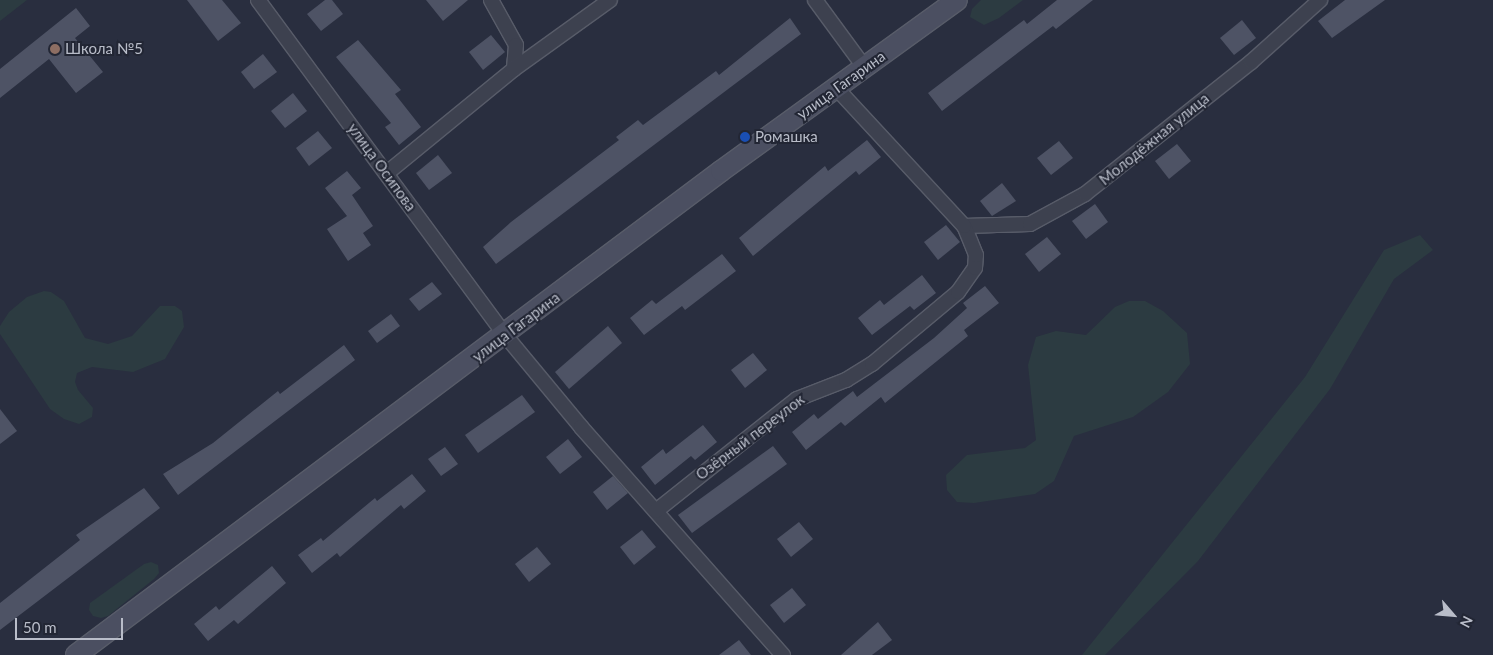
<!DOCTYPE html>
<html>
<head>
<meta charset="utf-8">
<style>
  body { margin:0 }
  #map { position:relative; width:1493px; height:655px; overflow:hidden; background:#292e3f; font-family:Lato,sans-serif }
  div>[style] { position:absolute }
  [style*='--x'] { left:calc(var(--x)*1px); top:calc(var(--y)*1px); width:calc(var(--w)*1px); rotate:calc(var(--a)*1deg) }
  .green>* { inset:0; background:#2c3b41 }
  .building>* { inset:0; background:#4e5365 }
  .roads { filter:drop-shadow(1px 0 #585c69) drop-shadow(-1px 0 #585c69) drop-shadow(0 1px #585c69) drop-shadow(0 -1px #585c69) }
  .minor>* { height:14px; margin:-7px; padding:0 7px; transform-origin:7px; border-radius:7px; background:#3d414f }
  .secondary>* { height:20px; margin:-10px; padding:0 10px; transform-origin:10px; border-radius:10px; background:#4b4f61 }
  .dots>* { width:14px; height:14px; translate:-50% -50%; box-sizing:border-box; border:2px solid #222634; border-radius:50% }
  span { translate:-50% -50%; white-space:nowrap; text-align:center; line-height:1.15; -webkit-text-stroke:4px #222634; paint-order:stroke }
  .poi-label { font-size:15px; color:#b9bdc9 }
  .left { translate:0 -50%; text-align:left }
  .street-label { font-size:15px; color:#b9bdc9 }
  .north { position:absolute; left:1428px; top:590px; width:50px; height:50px; -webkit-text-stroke:4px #222634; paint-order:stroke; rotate:117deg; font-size:14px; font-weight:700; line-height:20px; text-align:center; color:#b9bdc9 }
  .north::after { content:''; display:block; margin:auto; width:18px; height:22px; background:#b9bdc9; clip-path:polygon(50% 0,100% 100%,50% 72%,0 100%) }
  .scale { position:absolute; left:15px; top:618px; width:108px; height:22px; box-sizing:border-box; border:2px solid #b9bdc9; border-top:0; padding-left:6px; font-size:15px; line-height:18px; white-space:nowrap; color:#b9bdc9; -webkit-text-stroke:4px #222634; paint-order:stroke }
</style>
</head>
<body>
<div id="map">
  <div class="green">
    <div style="clip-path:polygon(0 0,27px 0,0 21px)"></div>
    <div style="clip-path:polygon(981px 0,1023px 0,999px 18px,984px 25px,970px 17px,972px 9px)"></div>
    <div style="clip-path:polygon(1420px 235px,1433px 250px,1394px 279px,1330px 389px,1198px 561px,1105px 655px,1082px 655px,1305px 377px,1384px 250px)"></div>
    <div style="clip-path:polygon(44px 291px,51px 292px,64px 301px,85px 338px,108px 344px,132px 336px,160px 306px,175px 306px,182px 311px,184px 327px,165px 359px,133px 372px,92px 367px,77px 373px,75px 382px,78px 390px,93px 408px,92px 417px,79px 424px,64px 419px,50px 409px,0 334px,0 326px,9px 312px,27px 297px)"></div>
    <div style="clip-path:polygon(1129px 301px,1145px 301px,1163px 311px,1187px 333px,1190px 364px,1168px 392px,1133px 417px,1074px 436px,1054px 481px,1035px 494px,974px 503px,957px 502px,947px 490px,946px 475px,967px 455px,1025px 448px,1036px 440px,1028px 365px,1036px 337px,1056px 331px,1086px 335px,1115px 307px)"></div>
    <div style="clip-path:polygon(151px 562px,158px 565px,159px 573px,154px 579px,108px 616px,101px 618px,93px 616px,89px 610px,90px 603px,144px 564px)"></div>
  </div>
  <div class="building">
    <div style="clip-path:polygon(187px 0,222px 0,241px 23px,218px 41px)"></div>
    <div style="clip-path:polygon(325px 0,332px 0,343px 14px,321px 31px,307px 14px)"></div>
    <div style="clip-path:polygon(426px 0,468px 0,443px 21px)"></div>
    <div style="clip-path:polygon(1057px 0,1093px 0,1056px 29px,1053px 26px,942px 111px,928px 93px,1024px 20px,1027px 24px)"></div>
    <div style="clip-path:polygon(1345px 0,1385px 0,1332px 38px,1318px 21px)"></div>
    <div style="clip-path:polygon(76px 8px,90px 26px,75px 38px,103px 72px,76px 93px,49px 59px,0 98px,0 69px)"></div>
    <div style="clip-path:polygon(790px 18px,801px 34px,496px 264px,483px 247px,511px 222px,619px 140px,616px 137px,638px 120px,643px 125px,716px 71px,719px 75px)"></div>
    <div style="clip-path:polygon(1242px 20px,1256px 38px,1234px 55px,1220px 38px)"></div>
    <div style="clip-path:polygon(491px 35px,505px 52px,483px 70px,469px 52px)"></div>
    <div style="clip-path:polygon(358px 40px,401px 90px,395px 94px,421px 127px,399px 145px,385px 127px,391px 123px,336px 57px)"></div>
    <div style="clip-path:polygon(263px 54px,277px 72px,254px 89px,241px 72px)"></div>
    <div style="clip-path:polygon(293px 93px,307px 111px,285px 128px,271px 111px)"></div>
    <div style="clip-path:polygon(318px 131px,332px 148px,309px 166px,296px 148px)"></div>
    <div style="clip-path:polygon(867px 140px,881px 157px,859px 175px,856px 171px,753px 256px,739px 238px,825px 166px,828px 171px)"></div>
    <div style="clip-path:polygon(1059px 141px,1073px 158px,1051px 175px,1037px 158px)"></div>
    <div style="clip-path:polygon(1177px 144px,1191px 161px,1169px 179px,1155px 161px)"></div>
    <div style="clip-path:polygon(438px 155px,452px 173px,429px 190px,416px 173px)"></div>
    <div style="clip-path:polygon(347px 171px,361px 188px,352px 195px,373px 226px,363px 233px,371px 245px,348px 261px,327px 229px,347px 216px,325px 188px)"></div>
    <div style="clip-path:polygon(1002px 183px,1016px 201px,992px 216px,980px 201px)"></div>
    <div style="clip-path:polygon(1095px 204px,1108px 222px,1086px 239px,1072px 221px)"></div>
    <div style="clip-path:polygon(946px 225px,960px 242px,938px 260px,924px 242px)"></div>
    <div style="clip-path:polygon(1047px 237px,1061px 254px,1039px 272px,1025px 254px)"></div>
    <div style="clip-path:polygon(722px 254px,736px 271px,685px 310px,682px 306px,644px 335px,630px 318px,652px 300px,656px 304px)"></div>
    <div style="clip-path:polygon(922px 275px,936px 293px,914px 310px,910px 306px,872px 335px,858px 318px,880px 300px,884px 305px)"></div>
    <div style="clip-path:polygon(432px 282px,442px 294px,419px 311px,409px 299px)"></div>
    <div style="clip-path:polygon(985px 286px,999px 303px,964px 330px,968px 336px,885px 403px,881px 397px,845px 426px,841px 422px,806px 450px,792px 432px,814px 414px,818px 419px,853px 391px,857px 397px,934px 338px,967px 308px,963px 303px)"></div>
    <div style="clip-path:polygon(391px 314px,400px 326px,377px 343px,368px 331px)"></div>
    <div style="clip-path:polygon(608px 326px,622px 343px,569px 389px,555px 372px)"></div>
    <div style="clip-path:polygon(344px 345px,355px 360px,178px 495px,163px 474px,213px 443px,278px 391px,280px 394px)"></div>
    <div style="clip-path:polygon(753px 353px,767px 370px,745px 388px,731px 370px)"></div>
    <div style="clip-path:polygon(522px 395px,535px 412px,478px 453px,465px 435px)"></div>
    <div style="clip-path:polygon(0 409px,17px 431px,0 444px)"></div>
    <div style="clip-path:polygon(703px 425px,717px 442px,695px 460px,691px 456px,655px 485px,641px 467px,663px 449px,666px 454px)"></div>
    <div style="clip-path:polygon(568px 439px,582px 457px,560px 474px,546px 457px)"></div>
    <div style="clip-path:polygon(773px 446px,787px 464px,692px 533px,678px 515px)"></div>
    <div style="clip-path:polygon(445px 447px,458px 464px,441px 476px,428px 459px)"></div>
    <div style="clip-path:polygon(412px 474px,426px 491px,404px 509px,401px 505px,340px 557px,337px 553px,312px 573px,298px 555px,321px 538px,323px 541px,375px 498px,377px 501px)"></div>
    <div style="clip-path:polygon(613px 476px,628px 493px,607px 510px,593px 492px)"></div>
    <div style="clip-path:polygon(144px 488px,160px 508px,0 630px,0 603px,80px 540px,76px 535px)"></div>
    <div style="clip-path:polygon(799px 522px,813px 539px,791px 557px,777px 539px)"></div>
    <div style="clip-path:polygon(642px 530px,656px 547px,634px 565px,620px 547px)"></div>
    <div style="clip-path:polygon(537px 547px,551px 564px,529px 582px,515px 564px)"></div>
    <div style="clip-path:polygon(272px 566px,286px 583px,238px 624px,234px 620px,208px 641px,194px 624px,216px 606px,219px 610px)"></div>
    <div style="clip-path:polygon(792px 588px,806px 605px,784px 623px,770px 605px)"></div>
    <div style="clip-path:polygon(878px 622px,892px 640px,872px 655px,841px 655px)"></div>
    <div style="clip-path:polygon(739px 640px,751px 655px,719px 655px)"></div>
  </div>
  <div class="roads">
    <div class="minor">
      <div style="--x:258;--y:0;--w:416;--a:53.6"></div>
      <div style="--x:505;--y:335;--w:119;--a:50.4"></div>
      <div style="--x:581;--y:427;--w:305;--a:48.5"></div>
      <div style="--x:491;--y:0;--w:51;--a:60.9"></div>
      <div style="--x:516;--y:45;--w:24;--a:95"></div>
      <div style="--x:815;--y:0;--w:84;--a:53.7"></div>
      <div style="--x:387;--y:173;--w:164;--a:-39.3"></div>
      <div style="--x:514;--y:69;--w:118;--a:-35.7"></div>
      <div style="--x:964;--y:226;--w:66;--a:-1.7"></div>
      <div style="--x:1030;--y:224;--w:63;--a:-28.6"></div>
      <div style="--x:1085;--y:194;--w:212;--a:-38.5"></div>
      <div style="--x:1251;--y:62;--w:93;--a:-41.9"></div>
      <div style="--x:656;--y:511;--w:180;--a:-38.5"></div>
      <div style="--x:797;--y:399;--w:53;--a:-21.2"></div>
      <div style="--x:846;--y:380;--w:31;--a:-32"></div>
      <div style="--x:872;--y:364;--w:112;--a:-39.9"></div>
      <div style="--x:958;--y:292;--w:29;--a:-55"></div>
      <div style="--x:975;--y:268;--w:13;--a:-86"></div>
      <div style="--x:976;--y:255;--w:31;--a:-112"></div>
      <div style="--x:964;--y:226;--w:188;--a:-132.8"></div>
    </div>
    <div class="secondary">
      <div style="--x:76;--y:655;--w:806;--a:-36.88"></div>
      <div style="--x:721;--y:171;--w:291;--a:-35.9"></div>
    </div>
  </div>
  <div class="dots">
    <div style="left:55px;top:49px;background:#8d6e63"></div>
    <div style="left:745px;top:137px;background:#1a4fb4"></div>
  </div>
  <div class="poi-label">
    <span class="left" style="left:65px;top:49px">Школа №5</span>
    <span class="left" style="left:755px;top:137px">Ромашка</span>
  </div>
  <div class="street-label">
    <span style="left:841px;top:85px;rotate:-36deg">улица Гагарина</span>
    <span style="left:1154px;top:139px;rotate:-39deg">Молодёжная улица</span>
    <span style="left:382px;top:167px;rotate:54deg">улица Осипова</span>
    <span style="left:516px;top:327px;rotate:-37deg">улица Гагарина</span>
    <span style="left:750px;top:437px;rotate:-37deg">Озёрный переулок</span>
  </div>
  <div class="north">N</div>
  <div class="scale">50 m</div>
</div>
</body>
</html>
